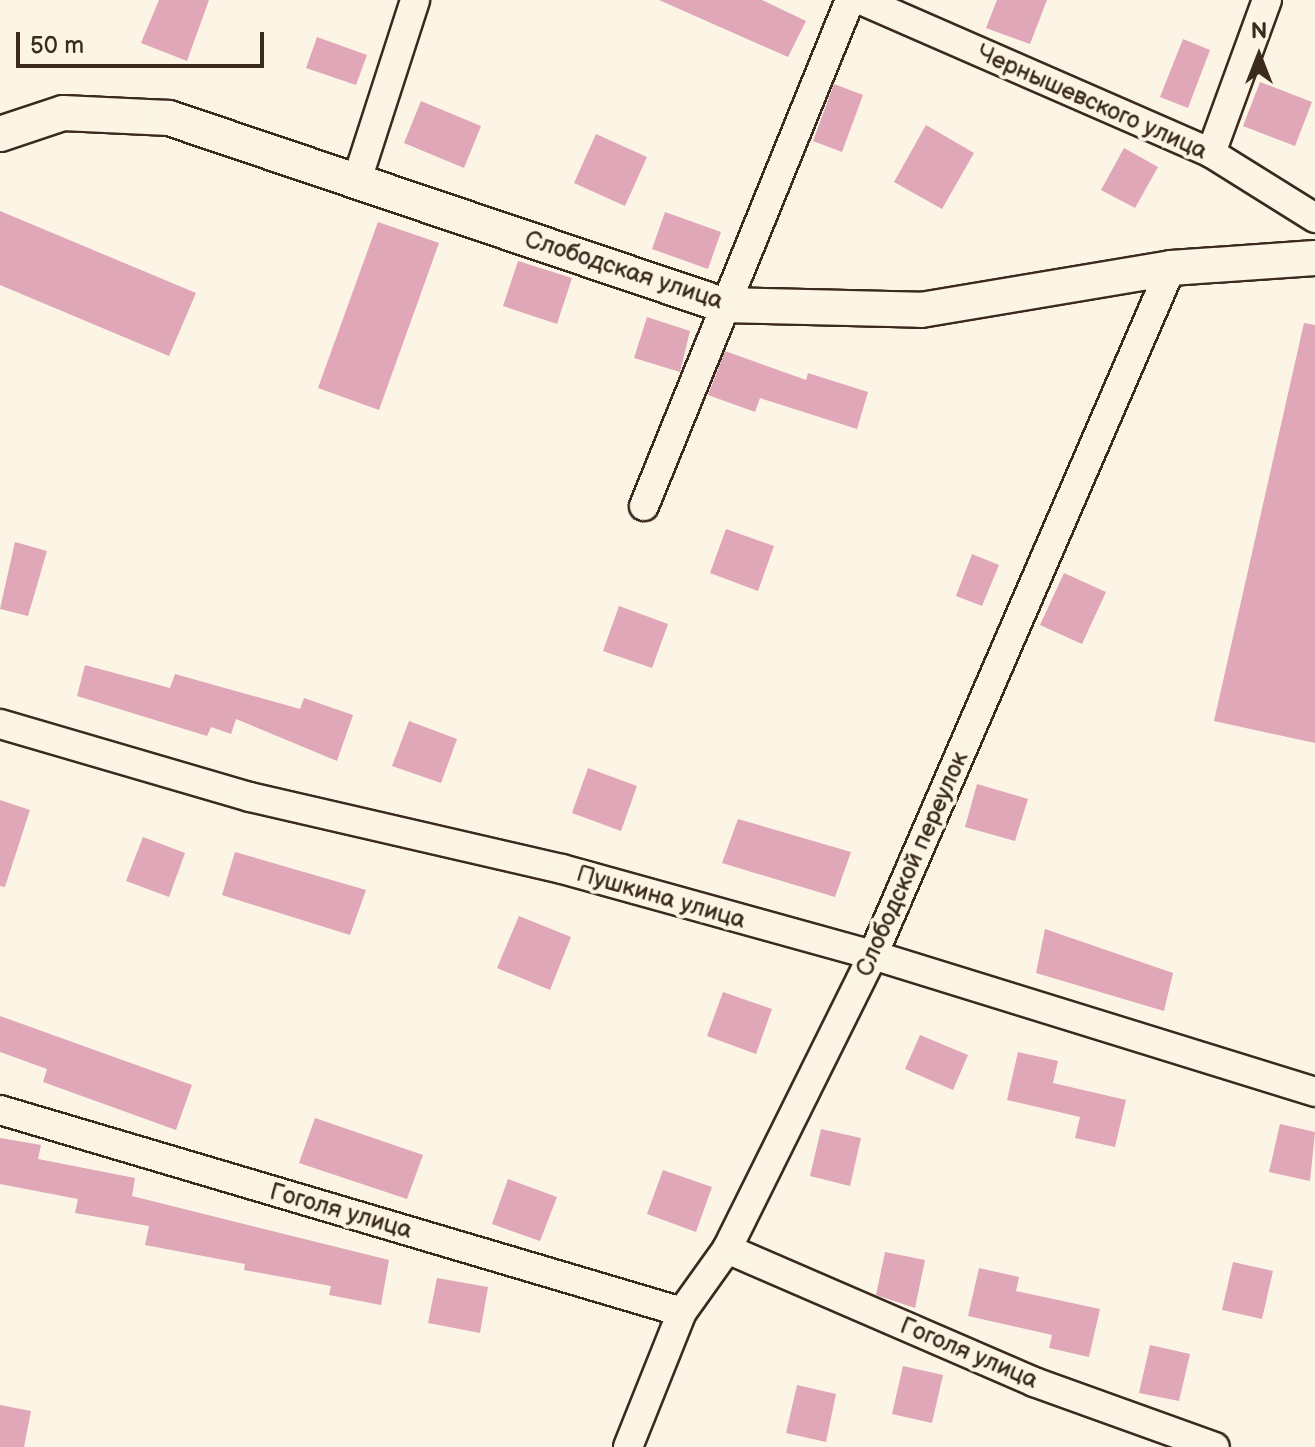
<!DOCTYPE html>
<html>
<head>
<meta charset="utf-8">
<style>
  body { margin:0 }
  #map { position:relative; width:1315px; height:1447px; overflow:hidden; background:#fcf5e5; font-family:"Balsamiq Sans",sans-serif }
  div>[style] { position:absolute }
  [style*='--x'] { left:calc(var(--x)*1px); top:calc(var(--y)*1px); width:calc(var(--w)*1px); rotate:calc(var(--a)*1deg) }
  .building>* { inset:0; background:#dfa7b8 }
  .roads { filter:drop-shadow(2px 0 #3b2a1e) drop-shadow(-2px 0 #3b2a1e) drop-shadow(0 2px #3b2a1e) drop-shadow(0 -2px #3b2a1e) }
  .minor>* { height:28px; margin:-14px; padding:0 14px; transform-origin:14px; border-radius:14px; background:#fcf5e5 }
  .tertiary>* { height:34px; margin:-17px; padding:0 17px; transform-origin:17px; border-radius:17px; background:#fcf5e5 }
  span { translate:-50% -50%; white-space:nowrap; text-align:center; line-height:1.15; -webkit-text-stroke:8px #fcf5e5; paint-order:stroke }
  .street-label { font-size:24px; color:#3b2a1e }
  .north { position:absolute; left:1219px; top:16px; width:80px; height:80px; -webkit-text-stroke:6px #fcf5e5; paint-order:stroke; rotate:0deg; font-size:22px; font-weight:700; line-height:32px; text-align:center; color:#3b2a1e }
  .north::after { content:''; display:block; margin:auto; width:28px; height:36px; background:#3b2a1e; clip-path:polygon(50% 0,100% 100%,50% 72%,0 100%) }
  .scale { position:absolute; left:16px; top:32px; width:248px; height:36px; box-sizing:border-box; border:4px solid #3b2a1e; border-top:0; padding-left:10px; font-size:24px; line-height:28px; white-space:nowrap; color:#3b2a1e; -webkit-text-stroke:6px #fcf5e5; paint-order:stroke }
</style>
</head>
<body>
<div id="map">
  <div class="building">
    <div style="clip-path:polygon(159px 0,209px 0,187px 61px,141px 43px)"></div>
    <div style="clip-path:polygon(659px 0,762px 0,806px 21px,788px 57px)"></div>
    <div style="clip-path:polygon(997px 0,1047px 0,1030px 44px,986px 28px)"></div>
    <div style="clip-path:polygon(317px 37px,367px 55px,356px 85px,306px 68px)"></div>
    <div style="clip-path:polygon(1183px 39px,1210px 50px,1188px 108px,1160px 97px)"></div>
    <div style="clip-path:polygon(1260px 82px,1312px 102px,1295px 146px,1243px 126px)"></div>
    <div style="clip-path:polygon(834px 84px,863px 95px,842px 152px,813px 141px)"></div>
    <div style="clip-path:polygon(421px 101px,481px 126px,464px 168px,404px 143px)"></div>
    <div style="clip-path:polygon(926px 125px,974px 153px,942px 209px,894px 182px)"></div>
    <div style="clip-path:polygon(596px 134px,647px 157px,625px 206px,574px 183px)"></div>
    <div style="clip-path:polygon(1124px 148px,1158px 167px,1135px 208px,1101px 190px)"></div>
    <div style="clip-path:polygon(0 211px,196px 293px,169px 356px,0 285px)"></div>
    <div style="clip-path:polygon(665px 212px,721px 232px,708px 269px,652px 249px)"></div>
    <div style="clip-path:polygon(378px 222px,439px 243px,379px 410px,318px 388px)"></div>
    <div style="clip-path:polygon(518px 261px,572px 278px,557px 324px,503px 306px)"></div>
    <div style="clip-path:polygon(647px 317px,690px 331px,680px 372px,634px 358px)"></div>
    <div style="clip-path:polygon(1304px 323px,1315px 325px,1315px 743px,1214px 721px)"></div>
    <div style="clip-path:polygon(725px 351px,806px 380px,808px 373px,868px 392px,857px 429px,760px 398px,755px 412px,708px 395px)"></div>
    <div style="clip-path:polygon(726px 529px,774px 546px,758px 591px,710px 573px)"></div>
    <div style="clip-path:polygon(15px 542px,47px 551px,28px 616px,0 609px)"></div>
    <div style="clip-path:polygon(972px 554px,999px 565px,982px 606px,956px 596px)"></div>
    <div style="clip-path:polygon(1064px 573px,1106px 592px,1082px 644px,1040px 625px)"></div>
    <div style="clip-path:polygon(619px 606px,668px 624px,652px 668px,603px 651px)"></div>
    <div style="clip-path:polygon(85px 665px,170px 688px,175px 674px,300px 709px,304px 698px,353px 715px,337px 761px,236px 719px,231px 734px,211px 727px,207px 736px,77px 696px)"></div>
    <div style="clip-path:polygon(409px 721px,457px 739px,441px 783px,392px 766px)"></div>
    <div style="clip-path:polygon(588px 768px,637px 786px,621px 831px,572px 813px)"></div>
    <div style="clip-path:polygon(977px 784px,1028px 799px,1015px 841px,965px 827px)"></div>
    <div style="clip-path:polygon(0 800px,30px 810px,5px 887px,0 886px)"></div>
    <div style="clip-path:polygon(738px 819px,851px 852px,835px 897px,722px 863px)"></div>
    <div style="clip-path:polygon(143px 837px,185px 853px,169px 897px,126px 881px)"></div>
    <div style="clip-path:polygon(235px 852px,366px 890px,350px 935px,222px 895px)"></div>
    <div style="clip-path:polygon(519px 916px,571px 937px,550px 990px,497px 968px)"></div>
    <div style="clip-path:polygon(1045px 929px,1173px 973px,1164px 1011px,1036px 973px)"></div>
    <div style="clip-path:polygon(723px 992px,772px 1009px,756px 1054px,707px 1036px)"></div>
    <div style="clip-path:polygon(0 1016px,192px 1085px,176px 1130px,43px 1082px,47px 1069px,0 1052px)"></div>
    <div style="clip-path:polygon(920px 1035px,968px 1055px,953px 1090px,905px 1069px)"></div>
    <div style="clip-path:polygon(1018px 1052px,1058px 1061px,1053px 1083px,1126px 1100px,1115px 1147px,1075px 1138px,1080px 1117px,1007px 1100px)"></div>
    <div style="clip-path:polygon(315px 1118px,423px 1155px,407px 1199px,299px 1163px)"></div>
    <div style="clip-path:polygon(1280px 1124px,1315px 1132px,1310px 1181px,1269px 1172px)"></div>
    <div style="clip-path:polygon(821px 1129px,861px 1138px,850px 1186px,810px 1176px)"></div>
    <div style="clip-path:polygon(0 1138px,41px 1145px,38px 1159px,135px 1178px,132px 1196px,389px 1260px,381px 1305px,329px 1295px,331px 1286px,244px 1270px,245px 1264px,145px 1245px,149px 1226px,75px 1213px,78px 1199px,0 1184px)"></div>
    <div style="clip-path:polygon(663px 1170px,712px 1187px,696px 1232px,647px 1214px)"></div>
    <div style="clip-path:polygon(508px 1179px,557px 1197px,540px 1241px,492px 1224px)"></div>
    <div style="clip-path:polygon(885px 1252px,925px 1260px,915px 1308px,876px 1295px)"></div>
    <div style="clip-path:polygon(1233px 1262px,1273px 1271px,1262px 1319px,1222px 1310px)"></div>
    <div style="clip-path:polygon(979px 1268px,1019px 1277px,1016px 1291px,1100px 1309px,1089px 1357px,1049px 1348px,1052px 1335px,968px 1316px)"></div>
    <div style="clip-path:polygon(437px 1278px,488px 1287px,480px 1333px,428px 1323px)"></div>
    <div style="clip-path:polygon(1150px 1345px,1190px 1354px,1179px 1401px,1139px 1393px)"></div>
    <div style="clip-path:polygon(903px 1366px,943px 1375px,932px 1423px,892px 1414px)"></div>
    <div style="clip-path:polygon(797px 1385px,836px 1394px,826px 1442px,786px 1433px)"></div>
    <div style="clip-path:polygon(0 1405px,31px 1411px,24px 1447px,0 1447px)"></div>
  </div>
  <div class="roads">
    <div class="minor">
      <div style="--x:861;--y:0;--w:382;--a:23.6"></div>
      <div style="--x:1211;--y:153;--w:123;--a:32"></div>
      <div style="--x:1211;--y:153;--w:163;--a:-69.9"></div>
      <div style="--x:357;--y:180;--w:189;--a:-72.1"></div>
      <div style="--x:644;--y:506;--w:546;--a:-67.85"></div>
      <div style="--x:0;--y:724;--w:260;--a:16.3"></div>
      <div style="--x:250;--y:797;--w:320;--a:13"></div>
      <div style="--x:562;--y:869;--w:323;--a:15.5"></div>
      <div style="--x:873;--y:955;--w:463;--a:17.2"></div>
      <div style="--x:0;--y:1110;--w:711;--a:16.5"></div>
      <div style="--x:727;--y:1249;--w:335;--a:23.4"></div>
      <div style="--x:1034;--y:1382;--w:192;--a:19.8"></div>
      <div style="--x:628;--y:1447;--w:145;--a:-68.2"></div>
      <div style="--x:682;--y:1312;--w:77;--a:-54.5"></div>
      <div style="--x:727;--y:1249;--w:328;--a:-63.6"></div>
      <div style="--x:873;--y:955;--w:749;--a:-66.55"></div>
    </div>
    <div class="tertiary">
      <div style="--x:0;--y:134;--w:66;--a:-18.4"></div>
      <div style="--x:63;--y:113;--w:106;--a:2.7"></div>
      <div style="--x:169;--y:118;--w:585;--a:18.65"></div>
      <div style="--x:723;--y:305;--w:198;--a:1.4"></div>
      <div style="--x:921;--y:310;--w:254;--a:-9.5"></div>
      <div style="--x:1171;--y:268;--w:144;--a:-4"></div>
    </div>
  </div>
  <div class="street-label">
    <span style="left:1092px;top:102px;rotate:24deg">Чернышевского улица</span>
    <span style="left:624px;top:270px;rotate:18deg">Слободская улица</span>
    <span style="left:912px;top:864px;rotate:-66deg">Слободской переулок</span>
    <span style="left:661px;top:897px;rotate:16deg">Пушкина улица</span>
    <span style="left:341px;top:1211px;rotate:16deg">Гоголя улица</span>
    <span style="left:969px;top:1353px;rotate:23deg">Гоголя улица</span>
  </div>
  <div class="north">N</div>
  <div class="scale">50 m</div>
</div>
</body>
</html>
